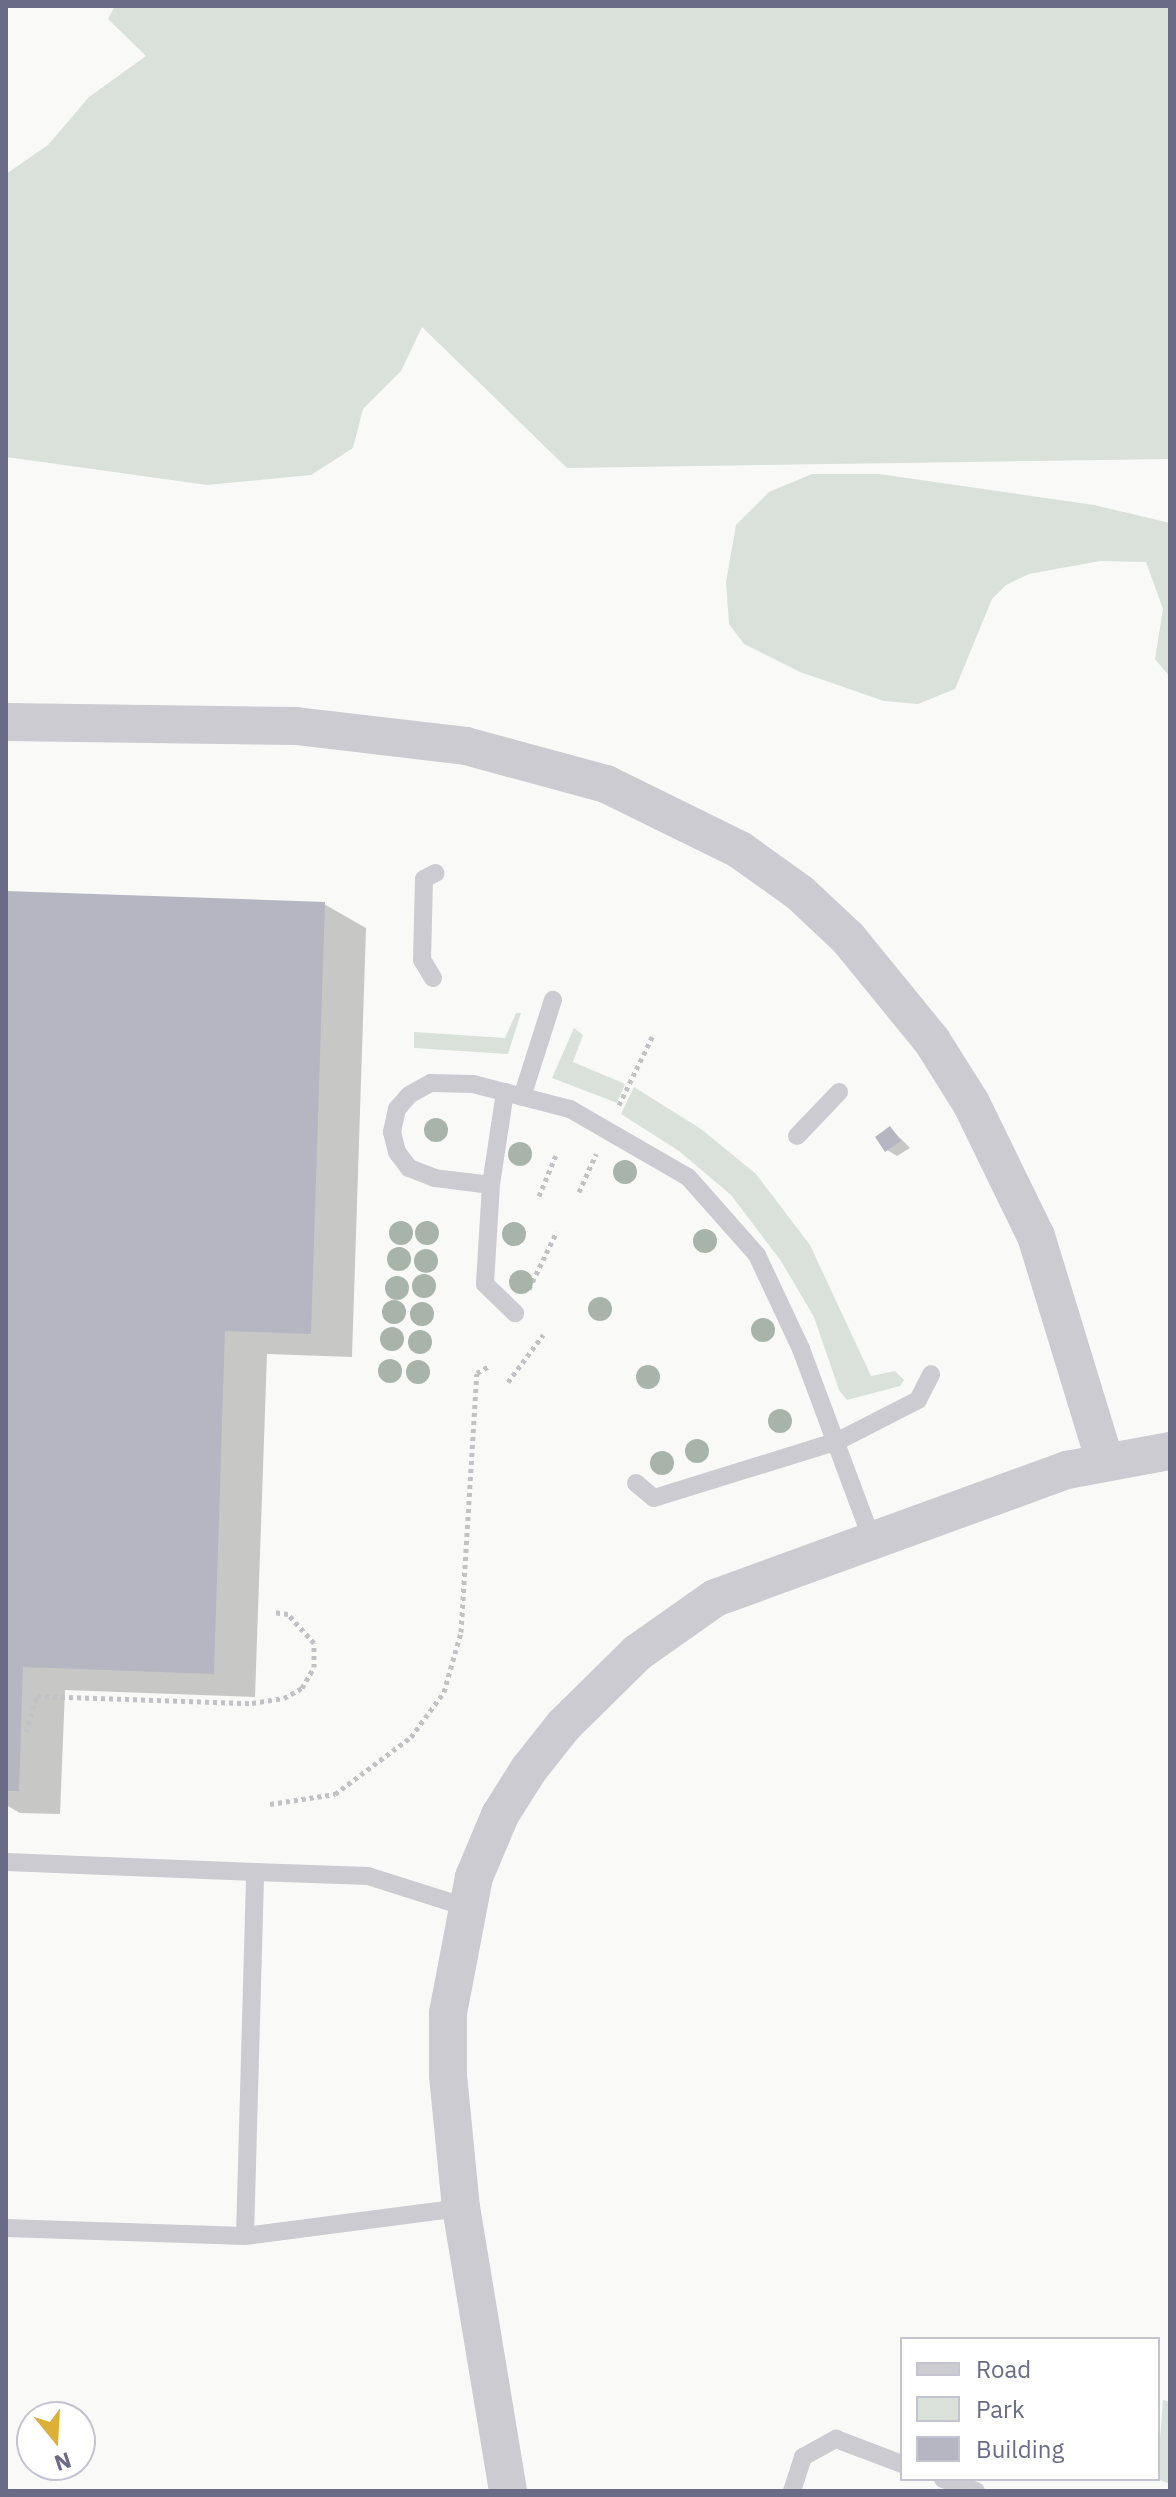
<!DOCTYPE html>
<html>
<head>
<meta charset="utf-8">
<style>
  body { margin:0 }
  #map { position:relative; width:1176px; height:2497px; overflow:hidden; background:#f9faf8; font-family:"IBM Plex Sans",sans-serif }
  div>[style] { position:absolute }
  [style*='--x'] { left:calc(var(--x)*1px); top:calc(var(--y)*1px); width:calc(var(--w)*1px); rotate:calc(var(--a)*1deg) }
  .green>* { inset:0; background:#d9e1da }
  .shadow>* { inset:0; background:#0003 }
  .building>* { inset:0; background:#b5b6c1 }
  .path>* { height:5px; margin-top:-2.5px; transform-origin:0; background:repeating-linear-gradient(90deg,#c2c2c6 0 4px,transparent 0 8px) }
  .lane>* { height:18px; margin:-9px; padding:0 9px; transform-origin:9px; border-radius:9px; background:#cbcbd1 }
  .street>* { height:38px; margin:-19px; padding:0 19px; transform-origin:19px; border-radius:19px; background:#cbcbd1 }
  .trees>* { width:24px; height:24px; margin:-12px; border-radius:50%; background:#a8b4aa }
  span { translate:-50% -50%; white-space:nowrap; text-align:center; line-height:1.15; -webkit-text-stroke:8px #fff; paint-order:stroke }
  .frame { position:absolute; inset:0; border:8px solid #6a6c87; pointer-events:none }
  .legend { position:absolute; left:900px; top:2337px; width:260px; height:144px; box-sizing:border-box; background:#fff; border:2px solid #c3c4cf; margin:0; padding:10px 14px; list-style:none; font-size:24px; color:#6a6c87 }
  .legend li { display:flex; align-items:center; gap:16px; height:40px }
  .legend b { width:40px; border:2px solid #c3c4cf }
  .north { position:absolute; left:16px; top:2401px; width:80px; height:80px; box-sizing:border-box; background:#fff; border:2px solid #c3c4cf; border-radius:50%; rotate:162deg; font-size:22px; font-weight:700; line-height:32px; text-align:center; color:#6a6c87 }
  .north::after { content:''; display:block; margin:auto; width:28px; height:36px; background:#dcaf35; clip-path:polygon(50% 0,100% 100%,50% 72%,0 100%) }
</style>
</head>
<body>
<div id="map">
  <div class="green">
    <div style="clip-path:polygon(115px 6px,1170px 6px,1170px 459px,567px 468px,422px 327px,401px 371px,363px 409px,353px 448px,311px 475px,207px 485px,6px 457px,6px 174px,48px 145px,89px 97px,146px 56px,108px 19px)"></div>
    <div style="clip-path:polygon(812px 474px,879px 474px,1094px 505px,1170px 523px,1170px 677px,1155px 659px,1163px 609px,1146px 562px,1100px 561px,1029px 574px,1006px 585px,992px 599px,955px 689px,918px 704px,884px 701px,800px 672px,744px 644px,729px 624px,726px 582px,736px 525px,769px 492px)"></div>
    <div style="clip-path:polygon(516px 1013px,521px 1013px,508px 1054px,414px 1048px,414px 1032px,505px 1038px)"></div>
    <div style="clip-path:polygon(574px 1028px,583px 1035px,573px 1062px,625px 1084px,617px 1103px,552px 1078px)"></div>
    <div style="clip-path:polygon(634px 1087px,701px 1129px,756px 1174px,810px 1245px,871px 1376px,895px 1371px,904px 1380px,900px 1386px,847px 1400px,839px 1390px,814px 1317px,781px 1261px,731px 1195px,679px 1151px,621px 1114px)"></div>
    <div style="clip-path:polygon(1163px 2400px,1170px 2402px,1170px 2484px,1157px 2479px)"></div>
  </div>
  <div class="shadow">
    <div style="clip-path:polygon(6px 893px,324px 904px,366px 928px,352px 1357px,267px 1354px,255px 1697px,65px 1690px,60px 1814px,20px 1813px,6px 1805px)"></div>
    <div style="clip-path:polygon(890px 1128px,910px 1148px,897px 1156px,887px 1150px)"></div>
  </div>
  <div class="building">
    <div style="clip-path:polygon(6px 891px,325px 902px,311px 1334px,225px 1331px,214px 1674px,23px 1667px,19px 1791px,6px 1791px)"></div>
    <div style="clip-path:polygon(890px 1126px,901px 1141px,885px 1152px,875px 1137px)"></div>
  </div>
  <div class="path">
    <div style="--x:619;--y:1105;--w:76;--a:-64.1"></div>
    <div style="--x:579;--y:1192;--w:42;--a:-65.9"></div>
    <div style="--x:539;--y:1196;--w:44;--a:-67.5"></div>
    <div style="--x:529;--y:1289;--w:64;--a:-64.2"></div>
    <div style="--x:508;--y:1382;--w:59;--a:-53.3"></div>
    <div style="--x:26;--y:1732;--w:38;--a:-73"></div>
    <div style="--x:37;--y:1696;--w:215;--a:1.9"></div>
    <div style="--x:252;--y:1703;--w:32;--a:-9"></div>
    <div style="--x:284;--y:1698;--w:21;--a:-29"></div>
    <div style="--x:302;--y:1688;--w:24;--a:-60"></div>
    <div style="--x:314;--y:1667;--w:24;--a:-90"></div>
    <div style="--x:314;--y:1643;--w:39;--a:-132"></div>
    <div style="--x:288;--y:1614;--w:15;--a:-172"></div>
    <div style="--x:270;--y:1804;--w:66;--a:-8.7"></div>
    <div style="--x:335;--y:1794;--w:95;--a:-36.9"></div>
    <div style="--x:411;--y:1737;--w:56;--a:-53.7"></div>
    <div style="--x:444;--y:1692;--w:62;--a:-74.2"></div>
    <div style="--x:461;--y:1632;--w:259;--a:-86.5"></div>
    <div style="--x:477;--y:1373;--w:14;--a:-30"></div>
  </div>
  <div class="lane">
    <div style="--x:433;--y:978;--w:21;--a:-121"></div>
    <div style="--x:422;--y:960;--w:81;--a:-88.6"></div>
    <div style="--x:424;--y:879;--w:13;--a:-27"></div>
    <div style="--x:505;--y:1092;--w:94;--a:98.6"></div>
    <div style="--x:491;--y:1185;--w:99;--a:93.5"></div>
    <div style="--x:485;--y:1284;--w:42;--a:44"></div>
    <div style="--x:522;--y:1097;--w:102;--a:-72.3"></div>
    <div style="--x:797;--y:1136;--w:61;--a:-46.3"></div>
    <div style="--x:491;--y:1185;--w:56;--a:-172.9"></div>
    <div style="--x:435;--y:1178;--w:28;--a:-159"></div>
    <div style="--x:409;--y:1168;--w:20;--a:-127"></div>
    <div style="--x:397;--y:1152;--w:21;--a:-104"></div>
    <div style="--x:392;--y:1132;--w:24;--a:-78"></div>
    <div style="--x:397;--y:1109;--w:18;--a:-49"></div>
    <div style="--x:409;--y:1095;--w:25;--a:-29"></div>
    <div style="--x:431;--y:1083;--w:42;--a:1.4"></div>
    <div style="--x:473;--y:1084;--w:100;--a:14.5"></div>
    <div style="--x:570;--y:1109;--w:136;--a:30"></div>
    <div style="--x:688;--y:1177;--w:104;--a:48.5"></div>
    <div style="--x:757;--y:1255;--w:104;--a:64.9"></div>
    <div style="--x:801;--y:1349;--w:204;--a:69.6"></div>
    <div style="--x:636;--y:1483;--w:23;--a:40"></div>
    <div style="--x:654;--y:1498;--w:193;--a:-17.2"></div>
    <div style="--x:838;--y:1441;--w:90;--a:-27.1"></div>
    <div style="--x:918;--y:1400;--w:29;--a:-63"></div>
    <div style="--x:6;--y:1862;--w:249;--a:2.3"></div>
    <div style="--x:6;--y:2228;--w:239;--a:1.9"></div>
    <div style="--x:245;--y:2236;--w:218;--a:-7.4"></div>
    <div style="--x:245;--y:2236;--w:364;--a:-88.4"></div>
    <div style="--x:255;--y:1872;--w:113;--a:2"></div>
    <div style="--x:368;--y:1876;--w:103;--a:17.6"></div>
    <div style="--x:943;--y:2479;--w:35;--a:20"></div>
    <div style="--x:792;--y:2491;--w:36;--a:-72"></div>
    <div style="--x:803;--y:2457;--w:38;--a:-29"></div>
    <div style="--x:836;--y:2439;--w:71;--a:20.7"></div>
  </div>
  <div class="street">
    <div style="--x:6;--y:722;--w:290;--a:0.8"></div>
    <div style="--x:296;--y:726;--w:171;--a:6.7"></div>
    <div style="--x:466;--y:746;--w:145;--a:15.2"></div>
    <div style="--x:606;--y:784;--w:149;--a:26.2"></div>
    <div style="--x:740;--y:850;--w:74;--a:35.6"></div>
    <div style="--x:800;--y:893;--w:66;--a:43.2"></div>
    <div style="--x:848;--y:938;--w:133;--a:50.8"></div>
    <div style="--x:932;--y:1041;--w:73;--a:57.8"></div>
    <div style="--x:971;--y:1103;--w:148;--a:64"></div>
    <div style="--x:1036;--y:1236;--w:235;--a:73"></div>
    <div style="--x:508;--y:2491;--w:287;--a:-99.4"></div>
    <div style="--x:461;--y:2208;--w:134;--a:-95.6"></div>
    <div style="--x:448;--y:2075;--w:62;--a:-90"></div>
    <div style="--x:448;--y:2013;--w:138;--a:-79.2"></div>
    <div style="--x:474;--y:1877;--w:67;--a:-67.2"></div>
    <div style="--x:500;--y:1815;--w:54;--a:-57.8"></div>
    <div style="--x:529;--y:1769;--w:56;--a:-51.5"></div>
    <div style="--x:564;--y:1725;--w:103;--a:-44.6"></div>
    <div style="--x:637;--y:1653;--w:95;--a:-35.2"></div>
    <div style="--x:715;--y:1598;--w:375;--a:-20"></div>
    <div style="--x:1067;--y:1470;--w:105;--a:-10.5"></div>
  </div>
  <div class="trees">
    <div style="left:436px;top:1130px"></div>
    <div style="left:520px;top:1154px"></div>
    <div style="left:625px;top:1172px"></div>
    <div style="left:401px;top:1233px"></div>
    <div style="left:427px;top:1233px"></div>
    <div style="left:514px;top:1234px"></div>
    <div style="left:705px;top:1241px"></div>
    <div style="left:399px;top:1259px"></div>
    <div style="left:426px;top:1261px"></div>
    <div style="left:521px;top:1282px"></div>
    <div style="left:424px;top:1286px"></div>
    <div style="left:397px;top:1288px"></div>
    <div style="left:600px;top:1309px"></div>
    <div style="left:394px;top:1312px"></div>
    <div style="left:422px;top:1314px"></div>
    <div style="left:763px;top:1330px"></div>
    <div style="left:392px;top:1339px"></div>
    <div style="left:420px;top:1342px"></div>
    <div style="left:390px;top:1371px"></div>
    <div style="left:418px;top:1372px"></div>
    <div style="left:648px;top:1377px"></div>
    <div style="left:780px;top:1421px"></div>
    <div style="left:697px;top:1451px"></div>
    <div style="left:662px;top:1463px"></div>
  </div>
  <div class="frame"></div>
  <ul class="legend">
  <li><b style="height:10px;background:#cbcbd1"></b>Road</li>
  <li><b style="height:22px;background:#d9e1da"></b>Park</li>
  <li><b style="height:22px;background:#b5b6c1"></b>Building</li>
  </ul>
  <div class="north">N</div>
</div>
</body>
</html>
